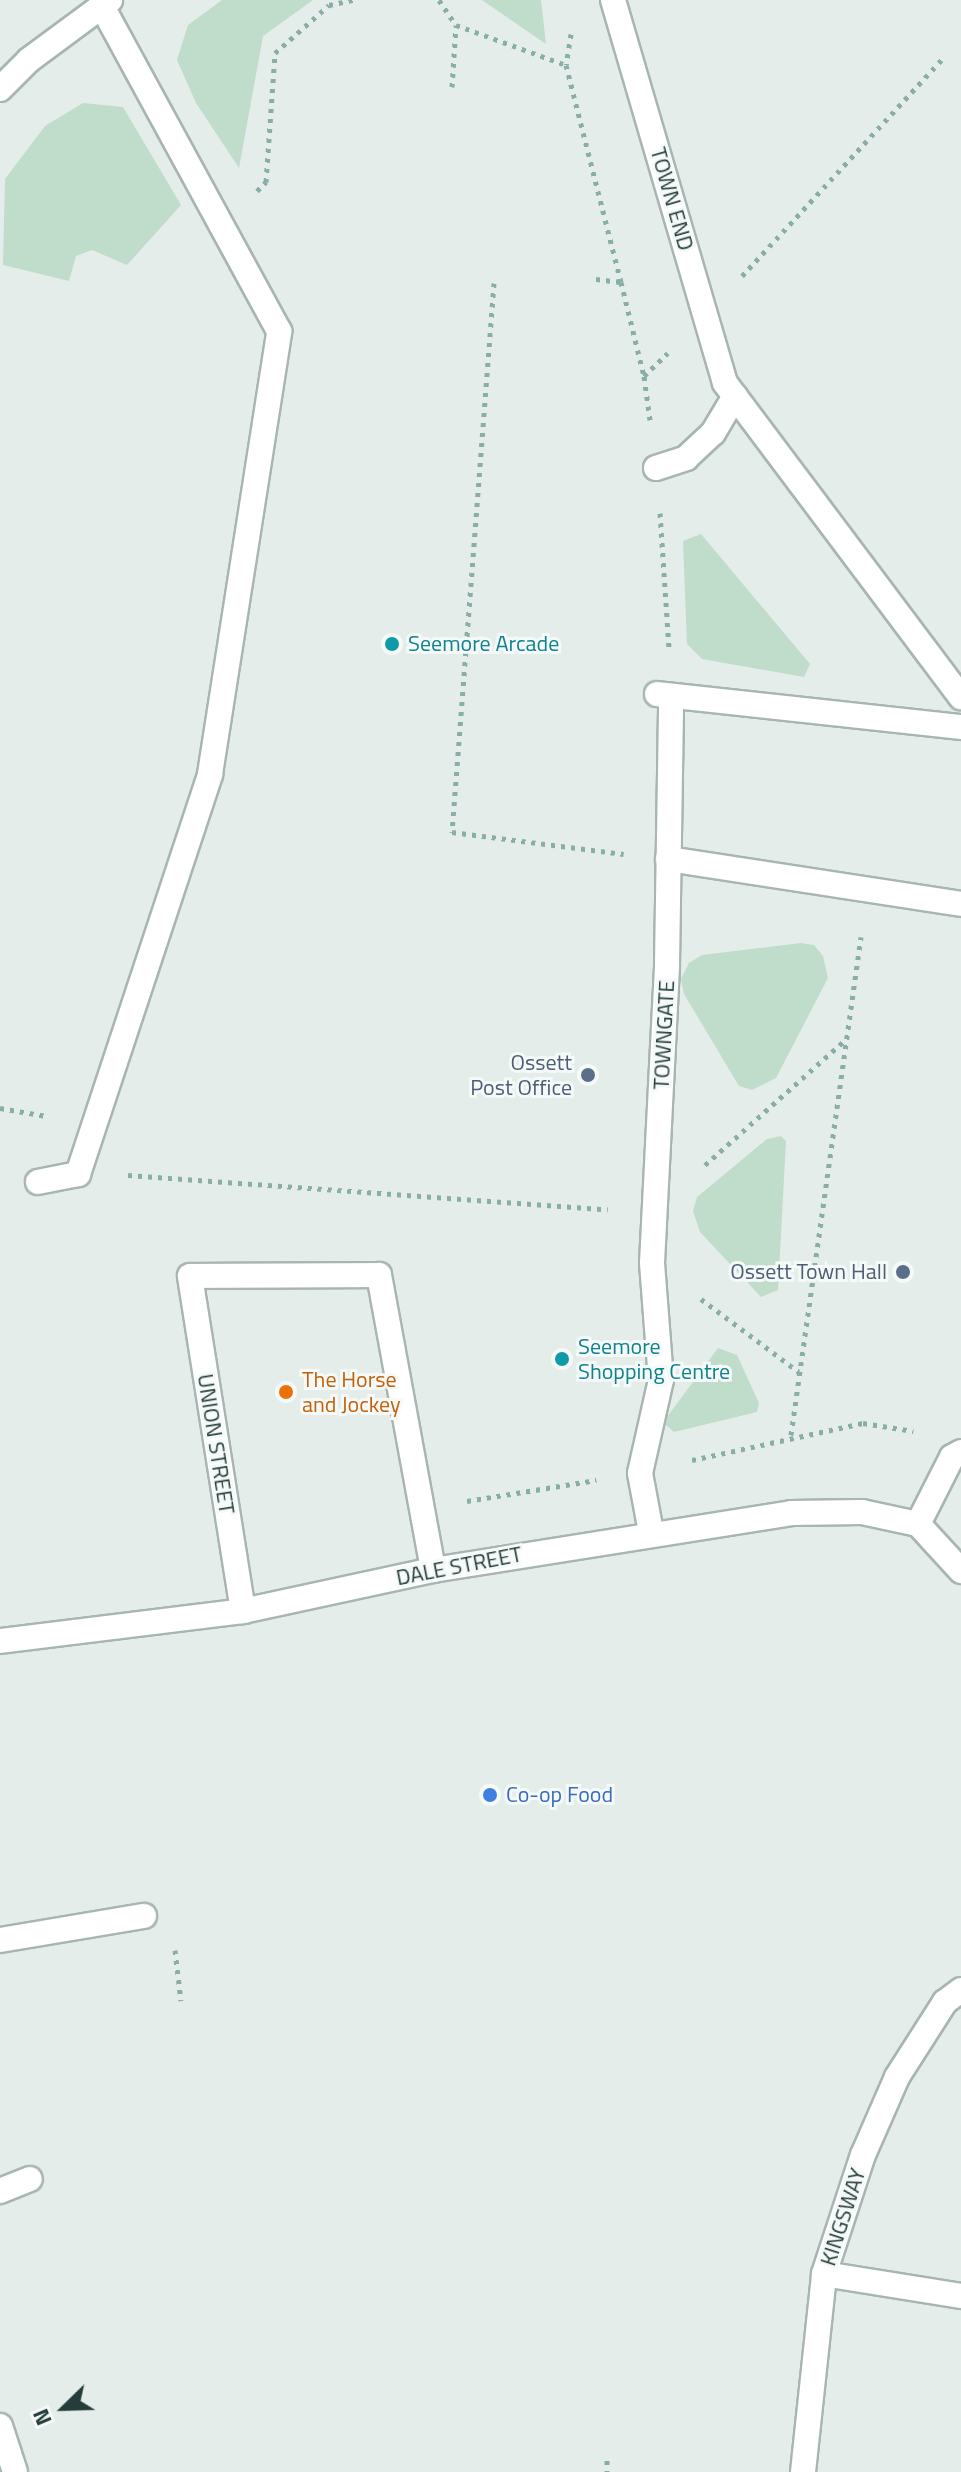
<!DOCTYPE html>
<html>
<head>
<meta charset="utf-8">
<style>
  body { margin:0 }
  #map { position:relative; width:961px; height:2472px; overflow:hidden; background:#e5edea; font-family:"Titillium Web",sans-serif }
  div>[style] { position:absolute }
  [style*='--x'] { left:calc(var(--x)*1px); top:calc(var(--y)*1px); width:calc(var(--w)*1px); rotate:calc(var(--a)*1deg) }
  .green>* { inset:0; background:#c0dccb }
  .path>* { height:5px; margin-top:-2.5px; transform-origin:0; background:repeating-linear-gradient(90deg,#88aea7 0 4px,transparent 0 10px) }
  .roads { filter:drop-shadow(2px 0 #a8b5b2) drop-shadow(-2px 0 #a8b5b2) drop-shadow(0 2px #a8b5b2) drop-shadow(0 -2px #a8b5b2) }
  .service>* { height:24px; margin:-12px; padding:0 12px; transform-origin:12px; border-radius:12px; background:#fff }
  .pedestrian>* { height:24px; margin:-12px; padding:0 12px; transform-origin:12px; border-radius:12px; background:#fff }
  .minor>* { height:24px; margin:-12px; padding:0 12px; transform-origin:12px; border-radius:12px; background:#fff }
  .secondary>* { height:24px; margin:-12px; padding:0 12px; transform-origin:12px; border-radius:12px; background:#fff }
  .dots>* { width:22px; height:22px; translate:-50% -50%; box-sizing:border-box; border:4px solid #f5f9f8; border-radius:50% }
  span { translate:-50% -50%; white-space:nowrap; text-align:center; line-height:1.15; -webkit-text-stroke:6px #f5f9f8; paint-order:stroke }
  .street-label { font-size:22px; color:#253d3a }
  .culture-label { font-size:22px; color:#0d838f }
  .left { translate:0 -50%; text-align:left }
  .service-label { font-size:22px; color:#4e5e75 }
  .right { translate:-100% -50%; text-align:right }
  .food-label { font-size:22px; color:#c56008 }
  .shop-label { font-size:22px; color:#366cbe }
  .north { position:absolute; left:24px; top:2368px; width:80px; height:80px; -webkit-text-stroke:6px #f5f9f8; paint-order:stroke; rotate:247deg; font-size:22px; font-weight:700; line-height:32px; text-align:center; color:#253d3a }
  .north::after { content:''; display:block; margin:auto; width:28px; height:36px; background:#253d3a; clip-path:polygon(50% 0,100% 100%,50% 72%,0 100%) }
</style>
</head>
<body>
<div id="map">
  <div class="green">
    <div style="clip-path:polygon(222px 0,313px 0,263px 36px,239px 168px,196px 103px,177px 60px,188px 25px)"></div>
    <div style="clip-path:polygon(482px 0,541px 0,546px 44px)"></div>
    <div style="clip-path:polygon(83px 103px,123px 107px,181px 205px,127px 265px,92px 250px,76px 256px,69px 281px,3px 265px,5px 179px,45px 126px)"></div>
    <div style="clip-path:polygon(701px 534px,810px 664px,804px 677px,702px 659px,687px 644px,683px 541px)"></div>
    <div style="clip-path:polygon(801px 943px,814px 945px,823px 956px,828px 978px,776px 1078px,752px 1090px,739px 1086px,684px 994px,681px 979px,689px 963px,702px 955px)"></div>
    <div style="clip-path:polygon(781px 1136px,786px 1141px,778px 1290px,761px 1297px,700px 1232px,693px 1211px,697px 1197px,767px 1139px)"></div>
    <div style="clip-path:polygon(718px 1348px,737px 1355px,759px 1403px,757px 1412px,674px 1432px,666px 1425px,667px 1417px)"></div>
  </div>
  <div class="path">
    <div style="--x:439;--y:0;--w:30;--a:56"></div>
    <div style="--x:456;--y:25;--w:117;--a:20"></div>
    <div style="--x:571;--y:34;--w:31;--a:99"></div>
    <div style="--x:566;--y:65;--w:224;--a:75.8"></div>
    <div style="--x:452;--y:87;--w:62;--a:-86.3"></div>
    <div style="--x:257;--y:191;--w:13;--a:-45"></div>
    <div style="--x:266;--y:182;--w:129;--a:-86"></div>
    <div style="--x:275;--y:53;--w:72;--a:-41.6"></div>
    <div style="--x:329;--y:5;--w:25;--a:-12"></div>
    <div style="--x:742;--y:276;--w:294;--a:-47.3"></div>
    <div style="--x:596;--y:279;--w:25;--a:7"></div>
    <div style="--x:621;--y:282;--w:97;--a:76.3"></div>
    <div style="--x:494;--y:283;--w:551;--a:94.37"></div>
    <div style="--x:452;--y:832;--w:173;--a:7.3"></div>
    <div style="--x:650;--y:420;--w:44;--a:-97.8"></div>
    <div style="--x:644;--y:376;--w:33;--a:-44"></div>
    <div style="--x:660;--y:513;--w:134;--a:86.2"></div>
    <div style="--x:0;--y:1108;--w:47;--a:9.9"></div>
    <div style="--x:705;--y:1165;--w:185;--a:-41.7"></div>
    <div style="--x:128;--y:1175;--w:481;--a:4.1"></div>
    <div style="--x:701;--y:1299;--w:122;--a:36.7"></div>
    <div style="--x:791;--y:1435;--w:503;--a:-82"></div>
    <div style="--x:692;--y:1460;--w:175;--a:-12.2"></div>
    <div style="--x:863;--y:1423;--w:51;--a:9.1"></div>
    <div style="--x:467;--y:1501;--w:131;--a:-9.2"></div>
    <div style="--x:175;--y:1950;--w:51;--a:83.3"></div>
    <div style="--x:607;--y:2460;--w:12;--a:90"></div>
  </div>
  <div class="roads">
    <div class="service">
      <div style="--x:656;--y:468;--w:32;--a:-18"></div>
      <div style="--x:686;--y:458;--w:37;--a:-43"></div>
      <div style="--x:713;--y:433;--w:43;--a:-59.3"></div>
      <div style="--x:657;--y:694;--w:306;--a:6.2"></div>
      <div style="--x:38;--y:1182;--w:41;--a:-11.3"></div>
      <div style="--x:78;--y:1174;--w:421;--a:-71.7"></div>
      <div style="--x:210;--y:774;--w:448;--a:-81.1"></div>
      <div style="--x:279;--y:331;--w:371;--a:-118.6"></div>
      <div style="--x:243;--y:1611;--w:339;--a:-99"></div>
      <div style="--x:190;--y:1276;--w:189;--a:-0.3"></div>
      <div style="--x:379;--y:1275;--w:300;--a:79.6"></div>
      <div style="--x:0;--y:1940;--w:146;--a:-9.5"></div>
      <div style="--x:0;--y:2191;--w:32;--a:-22"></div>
      <div style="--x:824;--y:2274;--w:139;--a:9.1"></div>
      <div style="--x:0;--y:2426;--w:48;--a:71.9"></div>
    </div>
    <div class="pedestrian">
      <div style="--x:668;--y:859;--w:296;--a:8.7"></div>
      <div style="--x:918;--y:1524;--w:75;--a:-63.1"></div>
      <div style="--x:952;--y:1457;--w:10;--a:-29"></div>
      <div style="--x:651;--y:1532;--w:60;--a:-100.6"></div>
      <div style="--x:640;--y:1473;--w:95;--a:-77.3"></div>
      <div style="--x:661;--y:1380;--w:117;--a:-94.4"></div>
      <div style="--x:652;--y:1263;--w:299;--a:-87.1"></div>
      <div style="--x:667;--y:964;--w:268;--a:-89.1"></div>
    </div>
    <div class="minor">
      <div style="--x:613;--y:0;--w:399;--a:73.7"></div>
      <div style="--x:725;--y:383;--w:393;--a:53.1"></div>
    </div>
    <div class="secondary">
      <div style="--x:0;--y:89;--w:41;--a:-45"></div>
      <div style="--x:29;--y:60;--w:101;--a:-36.5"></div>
      <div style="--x:0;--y:1641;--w:245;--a:-7"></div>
      <div style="--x:243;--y:1611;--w:194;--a:-12.2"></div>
      <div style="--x:433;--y:1570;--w:363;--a:-9"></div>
      <div style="--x:791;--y:1513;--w:71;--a:-0.8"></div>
      <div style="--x:862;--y:1512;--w:57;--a:12.1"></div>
      <div style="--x:918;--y:1524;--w:64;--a:47.5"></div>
      <div style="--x:803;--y:2472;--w:199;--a:-83.9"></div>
      <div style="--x:824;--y:2274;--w:125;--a:-71.9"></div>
      <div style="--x:863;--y:2155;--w:85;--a:-66.4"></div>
      <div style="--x:897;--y:2077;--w:89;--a:-57.4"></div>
      <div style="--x:945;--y:2002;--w:20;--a:-37"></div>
    </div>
  </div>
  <div class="dots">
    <div style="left:392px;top:644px;background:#0f9aa8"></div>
    <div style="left:588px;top:1075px;background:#5c6f8a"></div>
    <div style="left:903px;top:1272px;background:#5c6f8a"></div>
    <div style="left:562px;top:1359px;background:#0f9aa8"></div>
    <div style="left:286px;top:1392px;background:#e8710a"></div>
    <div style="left:490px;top:1795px;background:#3f7fe0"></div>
  </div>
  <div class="street-label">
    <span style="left:672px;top:199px;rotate:74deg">TOWN END</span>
    <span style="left:664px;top:1035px;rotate:-87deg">TOWNGATE</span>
    <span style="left:216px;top:1444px;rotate:81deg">UNION STREET</span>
    <span style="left:459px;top:1566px;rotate:-11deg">DALE STREET</span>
    <span style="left:843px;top:2217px;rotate:-72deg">KINGSWAY</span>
  </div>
  <div class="culture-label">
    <span class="left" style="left:408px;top:644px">Seemore Arcade</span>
    <span class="left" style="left:578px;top:1359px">Seemore<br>Shopping Centre</span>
  </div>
  <div class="service-label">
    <span class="right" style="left:572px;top:1075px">Ossett<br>Post Office</span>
    <span class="right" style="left:887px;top:1272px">Ossett Town Hall</span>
  </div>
  <div class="food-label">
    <span class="left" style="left:302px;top:1392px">The Horse<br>and Jockey</span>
  </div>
  <div class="shop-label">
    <span class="left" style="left:506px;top:1795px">Co-op Food</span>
  </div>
  <div class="north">N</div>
</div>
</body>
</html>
